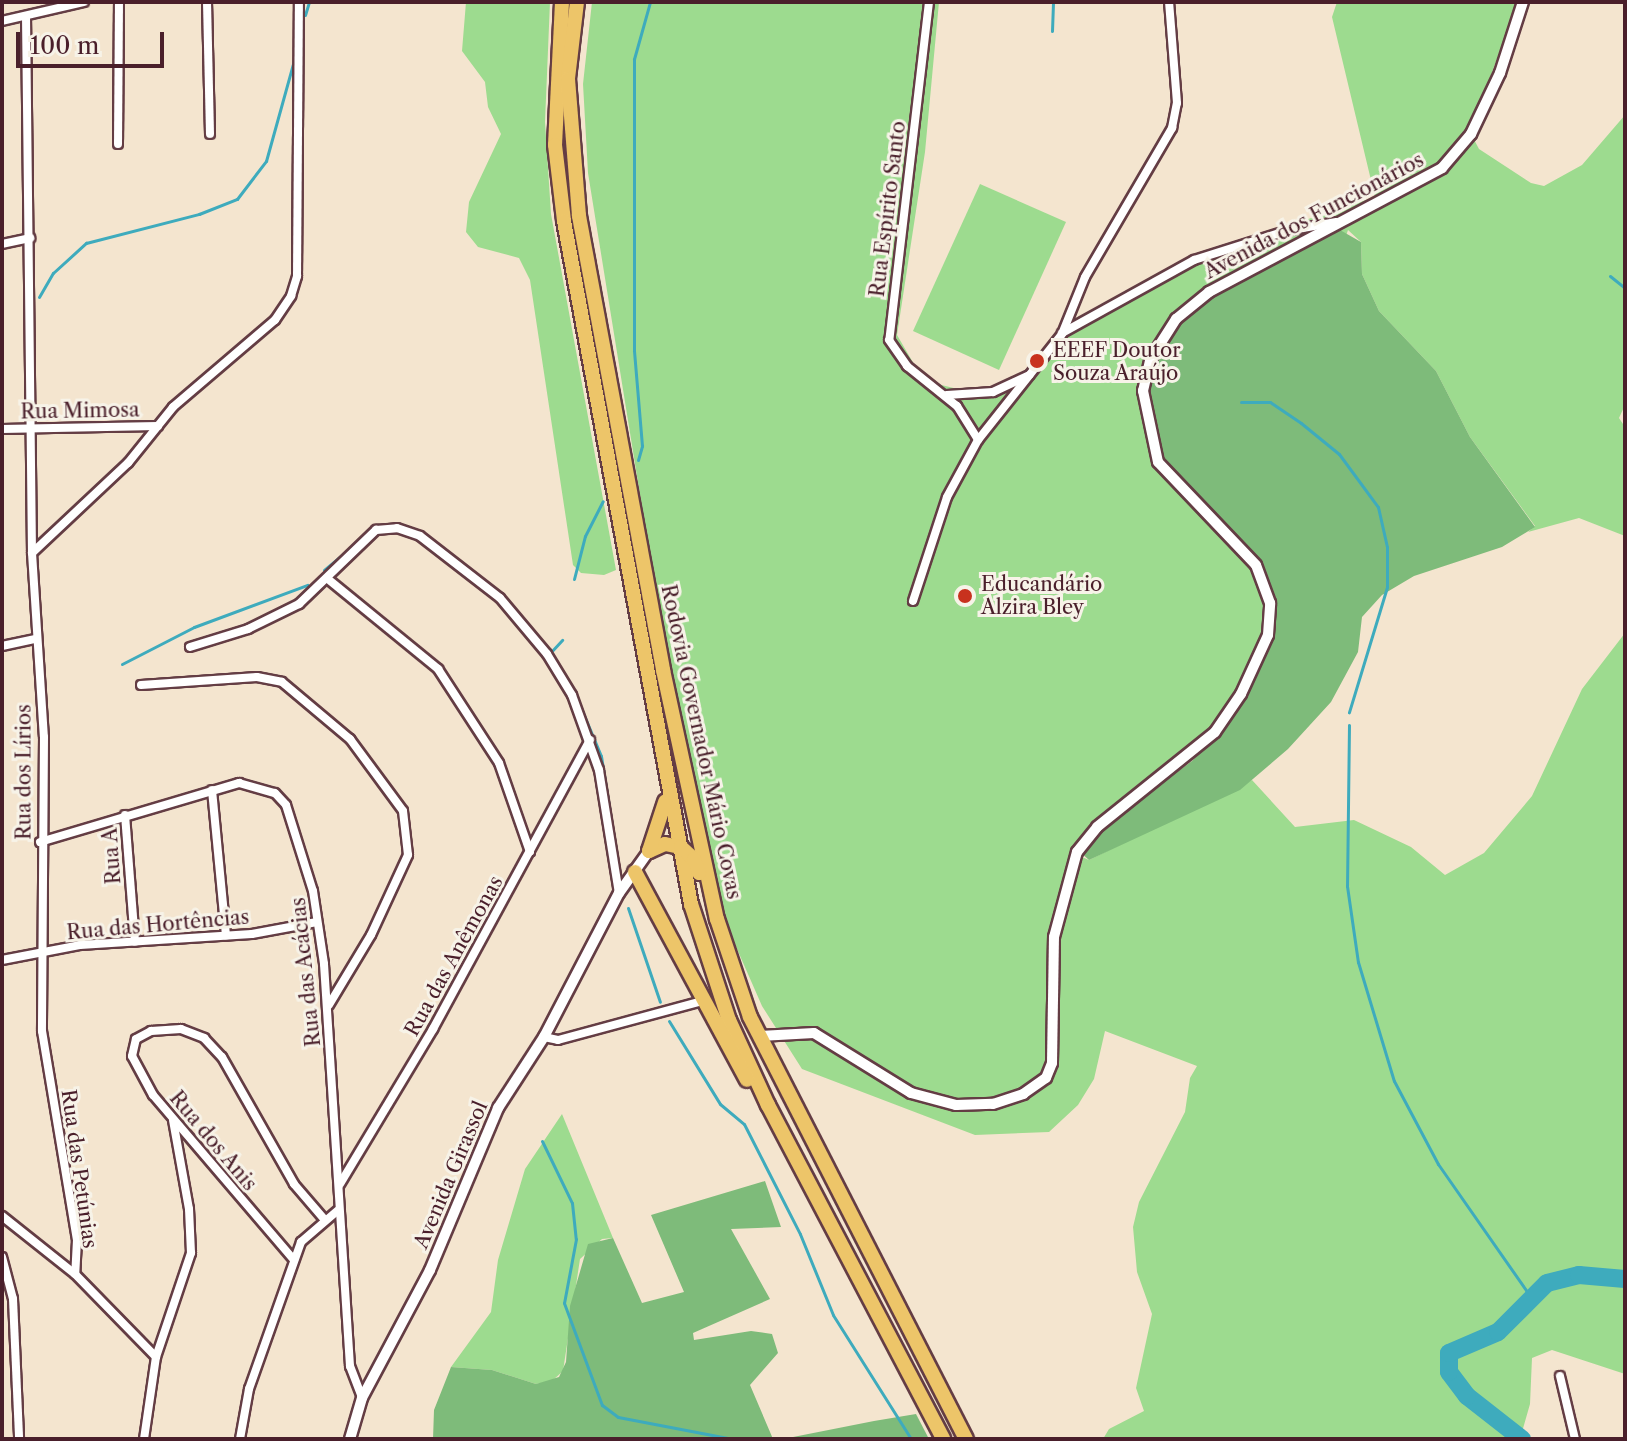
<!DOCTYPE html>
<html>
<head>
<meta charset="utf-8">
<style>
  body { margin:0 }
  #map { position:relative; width:1627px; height:1441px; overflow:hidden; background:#f4e5cf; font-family:"Libre Caslon Text",serif }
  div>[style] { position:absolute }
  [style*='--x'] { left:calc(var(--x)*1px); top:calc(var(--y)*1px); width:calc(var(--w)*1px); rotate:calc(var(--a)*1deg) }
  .green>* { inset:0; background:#9ddb8f }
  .forest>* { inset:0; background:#7ebb7a }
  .stream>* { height:3px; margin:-1.5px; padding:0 1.5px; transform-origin:1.5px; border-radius:1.5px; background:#3eabbd }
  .river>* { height:18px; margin:-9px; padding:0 9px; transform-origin:9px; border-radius:9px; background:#3eabbd }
  .roads { filter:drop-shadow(2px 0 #643d44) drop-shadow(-2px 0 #643d44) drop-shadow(0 2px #643d44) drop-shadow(0 -2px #643d44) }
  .minor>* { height:8px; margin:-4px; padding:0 4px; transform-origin:4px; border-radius:4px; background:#fff }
  .tertiary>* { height:10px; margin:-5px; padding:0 5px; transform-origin:5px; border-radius:5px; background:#fff }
  .motorway>* { height:14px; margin:-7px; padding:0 7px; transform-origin:7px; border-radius:7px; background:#edc569 }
  .dots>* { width:22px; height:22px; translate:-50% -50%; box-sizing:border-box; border:4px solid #f7f3e8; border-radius:50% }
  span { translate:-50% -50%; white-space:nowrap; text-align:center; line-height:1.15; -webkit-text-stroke:6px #f7f3e8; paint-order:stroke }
  .street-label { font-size:20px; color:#4a1f2b }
  .poi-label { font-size:20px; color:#4a1f2b }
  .left { translate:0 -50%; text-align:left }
  .frame { position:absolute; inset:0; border:4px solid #4a1f2b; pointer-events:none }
  .scale { position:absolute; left:16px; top:32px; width:148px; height:36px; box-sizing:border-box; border:4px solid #4a1f2b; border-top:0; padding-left:10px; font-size:24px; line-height:28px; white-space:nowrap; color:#4a1f2b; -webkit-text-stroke:6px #f7f3e8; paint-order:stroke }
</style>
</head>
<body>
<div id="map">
  <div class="green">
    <div style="clip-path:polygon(466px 2px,550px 2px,545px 122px,551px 214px,616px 570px,604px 575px,581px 573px,573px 565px,530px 280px,519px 258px,478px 247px,466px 232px,469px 202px,501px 134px,488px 107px,485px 82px,462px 51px)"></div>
    <div style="clip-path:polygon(592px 2px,939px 2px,925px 152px,897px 335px,918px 371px,933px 383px,966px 391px,1002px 386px,1029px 370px,1066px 329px,1111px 300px,1275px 230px,1375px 197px,1332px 17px,1337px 2px,1518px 2px,1470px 132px,1479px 149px,1531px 183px,1544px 186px,1582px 165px,1625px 115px,1625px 405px,1619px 418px,1625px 427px,1625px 536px,1579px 518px,1528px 532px,1535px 526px,1470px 437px,1436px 371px,1379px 311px,1362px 274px,1361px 242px,1348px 230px,1241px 545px,1275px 609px,1265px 655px,1231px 720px,1213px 739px,1082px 857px,1089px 860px,1252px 780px,1295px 827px,1354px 820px,1411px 847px,1445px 875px,1484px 853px,1532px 796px,1582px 689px,1625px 633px,1625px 1374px,1552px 1350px,1532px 1358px,1530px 1404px,1520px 1439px,1103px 1439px,1109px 1429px,1144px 1411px,1136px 1388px,1152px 1314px,1137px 1272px,1133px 1227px,1139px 1202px,1185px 1112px,1190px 1078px,1197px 1066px,1105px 1031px,1094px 1079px,1078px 1105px,1049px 1132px,975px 1135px,802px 1069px,762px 1006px,730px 933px,708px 852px,653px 575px,588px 173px,583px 84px)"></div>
    <div style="clip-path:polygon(980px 184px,1066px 222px,999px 370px,913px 331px)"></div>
    <div style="clip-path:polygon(562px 1114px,613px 1238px,602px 1239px,580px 1259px,563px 1371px,552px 1381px,536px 1384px,492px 1370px,451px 1367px,491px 1312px,498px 1260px,525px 1169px)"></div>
  </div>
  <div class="forest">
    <div style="clip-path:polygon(1340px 230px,1361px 242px,1362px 274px,1379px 311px,1436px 371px,1470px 437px,1535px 527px,1502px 547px,1414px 576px,1382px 595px,1362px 617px,1358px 652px,1331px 702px,1288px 749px,1240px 790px,1089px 860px,1080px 852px,1089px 837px,1192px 761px,1231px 720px,1273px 631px,1275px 609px,1258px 564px,1172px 479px,1153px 445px,1146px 375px,1180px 320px,1201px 301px)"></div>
    <div style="clip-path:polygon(765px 1181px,781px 1227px,731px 1229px,770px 1299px,693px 1333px,694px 1340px,751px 1331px,772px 1334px,778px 1353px,750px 1385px,773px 1439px,433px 1439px,434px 1410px,451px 1367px,492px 1370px,536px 1384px,559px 1377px,566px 1362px,570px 1306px,588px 1244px,613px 1238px,642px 1303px,684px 1292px,651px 1215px)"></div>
    <div style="clip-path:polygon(916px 1414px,929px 1439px,783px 1439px,874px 1421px)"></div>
  </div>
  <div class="stream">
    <div style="--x:305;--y:15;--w:14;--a:-73"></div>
    <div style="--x:1052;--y:31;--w:29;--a:-88"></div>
    <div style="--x:1610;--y:276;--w:19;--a:39"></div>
    <div style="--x:39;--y:297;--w:28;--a:-60"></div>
    <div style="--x:53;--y:273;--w:45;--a:-42.3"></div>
    <div style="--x:86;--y:243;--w:117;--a:-14.4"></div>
    <div style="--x:199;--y:214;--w:41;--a:-21.5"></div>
    <div style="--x:237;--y:199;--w:48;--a:-52.7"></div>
    <div style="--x:266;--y:161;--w:105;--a:-74.5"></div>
    <div style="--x:1241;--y:402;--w:29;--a:0"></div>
    <div style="--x:1270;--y:402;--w:37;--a:34"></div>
    <div style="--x:1301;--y:423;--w:49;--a:39.2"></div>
    <div style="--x:1339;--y:454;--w:66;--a:53.7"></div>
    <div style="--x:1378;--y:507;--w:41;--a:77.3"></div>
    <div style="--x:1387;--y:547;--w:40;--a:90"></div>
    <div style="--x:1387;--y:587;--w:131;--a:106.9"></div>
    <div style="--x:638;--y:460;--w:15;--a:-74"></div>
    <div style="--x:642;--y:446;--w:96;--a:-94.8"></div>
    <div style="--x:634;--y:350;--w:291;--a:-90"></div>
    <div style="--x:634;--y:59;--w:59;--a:-74.3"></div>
    <div style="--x:380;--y:526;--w:16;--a:-4"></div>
    <div style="--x:435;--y:543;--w:85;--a:37.8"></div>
    <div style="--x:324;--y:570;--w:56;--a:-39.9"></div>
    <div style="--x:574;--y:579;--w:44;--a:-75.7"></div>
    <div style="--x:585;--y:536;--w:39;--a:-63"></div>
    <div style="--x:507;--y:600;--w:52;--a:49.6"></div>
    <div style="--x:550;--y:653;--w:18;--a:-47"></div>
    <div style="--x:122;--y:664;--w:81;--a:-27.2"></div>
    <div style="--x:194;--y:627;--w:121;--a:-20.4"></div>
    <div style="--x:581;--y:708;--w:52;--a:67.4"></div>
    <div style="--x:601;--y:756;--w:108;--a:81"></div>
    <div style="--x:1349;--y:725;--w:161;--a:90.7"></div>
    <div style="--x:1347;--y:886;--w:77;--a:81.8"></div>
    <div style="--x:1358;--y:962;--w:124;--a:73.2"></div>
    <div style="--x:1394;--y:1081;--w:94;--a:62.1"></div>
    <div style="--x:1438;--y:1164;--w:161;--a:55.1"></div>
    <div style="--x:628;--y:908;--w:99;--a:71.2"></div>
    <div style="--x:669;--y:1021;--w:97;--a:58.4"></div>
    <div style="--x:720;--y:1104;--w:31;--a:40"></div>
    <div style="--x:744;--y:1124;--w:123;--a:63"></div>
    <div style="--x:800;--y:1234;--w:87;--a:67.8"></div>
    <div style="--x:833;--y:1315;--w:146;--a:57.8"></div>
    <div style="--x:542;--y:1141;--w:69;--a:64.2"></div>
    <div style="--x:572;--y:1203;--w:36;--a:84"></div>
    <div style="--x:576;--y:1239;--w:65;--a:100.6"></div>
    <div style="--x:564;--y:1303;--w:109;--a:69.6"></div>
    <div style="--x:602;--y:1405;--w:20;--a:37"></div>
    <div style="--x:618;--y:1417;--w:117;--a:10.8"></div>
    <div style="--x:1508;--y:1439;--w:12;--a:-81"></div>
  </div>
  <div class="river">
    <div style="--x:1522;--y:1439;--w:70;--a:-142"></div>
    <div style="--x:1467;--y:1396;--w:30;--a:-127"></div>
    <div style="--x:1449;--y:1372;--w:19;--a:-90"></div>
    <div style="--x:1449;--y:1353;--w:53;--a:-23.2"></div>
    <div style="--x:1498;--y:1332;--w:69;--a:-45"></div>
    <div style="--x:1547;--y:1283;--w:33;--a:-14"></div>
    <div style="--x:1579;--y:1275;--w:46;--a:5"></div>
  </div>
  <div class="roads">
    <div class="minor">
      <div style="--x:207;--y:2;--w:132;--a:88.7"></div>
      <div style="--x:929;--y:2;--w:340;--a:96.7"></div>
      <div style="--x:889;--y:340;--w:32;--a:55"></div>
      <div style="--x:907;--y:366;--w:64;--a:38.7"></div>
      <div style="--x:957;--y:406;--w:40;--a:58"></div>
      <div style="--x:26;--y:16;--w:537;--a:89.36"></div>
      <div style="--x:32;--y:553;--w:184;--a:86.3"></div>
      <div style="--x:44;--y:737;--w:294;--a:90.4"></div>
      <div style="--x:42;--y:1031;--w:212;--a:80.5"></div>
      <div style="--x:77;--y:1240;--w:34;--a:93"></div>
      <div style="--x:2;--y:21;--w:84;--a:-13"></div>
      <div style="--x:118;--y:144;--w:142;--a:-89.6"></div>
      <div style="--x:2;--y:244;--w:29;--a:-12"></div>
      <div style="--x:1062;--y:333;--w:151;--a:-28.9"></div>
      <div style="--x:1194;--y:260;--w:96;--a:-17.5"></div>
      <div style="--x:1286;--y:231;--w:51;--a:-10.2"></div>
      <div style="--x:947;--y:395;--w:46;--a:-3.7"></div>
      <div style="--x:993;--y:392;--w:40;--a:-25"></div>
      <div style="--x:2;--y:429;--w:156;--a:-1.1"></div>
      <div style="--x:32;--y:553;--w:132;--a:-43.2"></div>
      <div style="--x:128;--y:463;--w:72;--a:-51.2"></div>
      <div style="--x:173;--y:407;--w:134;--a:-40.5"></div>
      <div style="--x:275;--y:320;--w:29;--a:-56"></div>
      <div style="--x:291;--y:296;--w:21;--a:-73"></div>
      <div style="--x:297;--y:276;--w:274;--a:-89.6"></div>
      <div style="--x:329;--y:580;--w:141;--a:39.2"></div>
      <div style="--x:438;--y:669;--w:112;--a:57"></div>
      <div style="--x:499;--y:763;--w:94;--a:70.8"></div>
      <div style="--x:913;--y:601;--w:109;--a:-71.9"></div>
      <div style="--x:947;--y:497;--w:65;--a:-61.5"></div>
      <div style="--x:978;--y:440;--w:135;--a:-51.6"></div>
      <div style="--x:1062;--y:334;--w:61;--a:-68"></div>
      <div style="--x:1085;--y:277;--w:173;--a:-59.7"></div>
      <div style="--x:1172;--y:128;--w:25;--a:-79"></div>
      <div style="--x:1177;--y:103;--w:101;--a:-94.5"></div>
      <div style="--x:2;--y:646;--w:33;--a:-12"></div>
      <div style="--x:190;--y:647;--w:61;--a:-17.2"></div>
      <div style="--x:248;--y:629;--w:57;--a:-26.1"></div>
      <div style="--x:299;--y:604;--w:107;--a:-43.9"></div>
      <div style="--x:376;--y:530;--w:21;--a:-5"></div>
      <div style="--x:397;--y:528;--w:24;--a:19"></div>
      <div style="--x:420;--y:536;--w:101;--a:37.8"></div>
      <div style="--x:500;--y:598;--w:73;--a:50"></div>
      <div style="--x:547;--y:654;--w:48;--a:58.6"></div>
      <div style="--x:572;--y:695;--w:80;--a:70.2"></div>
      <div style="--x:599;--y:770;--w:125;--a:80.8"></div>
      <div style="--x:141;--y:685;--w:116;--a:-3.9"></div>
      <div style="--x:257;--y:677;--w:25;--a:11"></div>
      <div style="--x:282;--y:682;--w:89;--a:40"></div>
      <div style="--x:350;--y:739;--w:89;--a:53.6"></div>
      <div style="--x:403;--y:811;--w:44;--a:83.5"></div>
      <div style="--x:408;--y:855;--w:88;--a:114.8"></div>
      <div style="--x:371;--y:935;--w:82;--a:121"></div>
      <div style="--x:212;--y:790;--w:146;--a:84.5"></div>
      <div style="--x:125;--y:815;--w:127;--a:85.5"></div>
      <div style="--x:40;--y:842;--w:208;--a:-16.5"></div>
      <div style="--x:239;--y:783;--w:37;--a:16"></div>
      <div style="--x:275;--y:793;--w:16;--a:47"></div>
      <div style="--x:286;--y:805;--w:90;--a:72.6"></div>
      <div style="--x:313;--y:891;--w:74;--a:81.4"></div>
      <div style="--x:324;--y:964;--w:403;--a:86.3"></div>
      <div style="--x:350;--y:1366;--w:34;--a:69"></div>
      <div style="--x:2;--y:960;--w:79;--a:-10.9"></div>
      <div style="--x:80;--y:945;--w:172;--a:-3.7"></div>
      <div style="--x:252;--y:934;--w:66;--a:-10.5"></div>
      <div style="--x:544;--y:1037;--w:14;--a:12"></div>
      <div style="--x:558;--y:1040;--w:150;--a:-15.1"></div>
      <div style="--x:340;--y:1184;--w:181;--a:-59"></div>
      <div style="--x:433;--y:1029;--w:329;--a:-61.5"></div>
      <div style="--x:2;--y:1216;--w:93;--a:38.5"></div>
      <div style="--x:75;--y:1274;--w:116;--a:45.7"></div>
      <div style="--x:2;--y:1257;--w:43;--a:75.3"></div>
      <div style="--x:13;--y:1299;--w:140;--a:87.5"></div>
      <div style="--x:294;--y:1260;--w:217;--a:-130.5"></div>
      <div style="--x:153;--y:1095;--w:44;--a:-118.3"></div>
      <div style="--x:132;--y:1056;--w:17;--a:-77"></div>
      <div style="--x:136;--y:1039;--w:17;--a:-28"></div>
      <div style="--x:151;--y:1031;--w:30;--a:-4"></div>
      <div style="--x:181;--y:1029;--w:25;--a:21"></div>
      <div style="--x:204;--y:1038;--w:26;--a:47"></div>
      <div style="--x:222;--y:1057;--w:146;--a:60.4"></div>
      <div style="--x:294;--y:1184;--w:46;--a:49.4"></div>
      <div style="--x:1560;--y:1376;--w:65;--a:76.6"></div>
      <div style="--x:144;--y:1439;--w:83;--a:-81.7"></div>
      <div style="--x:156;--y:1357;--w:110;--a:-71.4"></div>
      <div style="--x:191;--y:1253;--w:44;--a:-92.6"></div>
      <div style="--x:189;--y:1209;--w:90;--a:-100.2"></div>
      <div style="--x:240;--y:1439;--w:51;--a:-79.8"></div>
      <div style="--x:249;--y:1389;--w:156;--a:-70.5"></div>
      <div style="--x:301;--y:1242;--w:48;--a:-40.7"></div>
    </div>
    <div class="tertiary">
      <div style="--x:760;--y:1036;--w:54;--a:-3.2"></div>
      <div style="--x:814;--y:1033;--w:114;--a:31.7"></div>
      <div style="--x:911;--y:1093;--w:47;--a:14.9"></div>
      <div style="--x:956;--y:1105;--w:37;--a:-2"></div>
      <div style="--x:993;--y:1104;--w:32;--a:-18"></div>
      <div style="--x:1023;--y:1094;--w:28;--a:-35"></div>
      <div style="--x:1046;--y:1078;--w:16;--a:-68"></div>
      <div style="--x:1052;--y:1063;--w:126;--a:-89.1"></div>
      <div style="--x:1054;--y:937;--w:88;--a:-74.9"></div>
      <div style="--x:1077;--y:852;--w:32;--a:-51"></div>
      <div style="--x:1097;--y:827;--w:151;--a:-38.8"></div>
      <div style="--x:1215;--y:732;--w:46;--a:-55.6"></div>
      <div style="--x:1241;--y:694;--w:65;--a:-65.4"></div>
      <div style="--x:1268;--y:635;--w:32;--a:-86"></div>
      <div style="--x:1270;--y:603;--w:40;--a:-110.2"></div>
      <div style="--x:1256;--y:565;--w:142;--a:-133.6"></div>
      <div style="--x:1158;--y:462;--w:73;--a:-101.9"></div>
      <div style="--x:1143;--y:391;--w:32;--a:-77"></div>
      <div style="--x:1150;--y:360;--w:49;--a:-57.6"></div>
      <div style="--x:1176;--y:319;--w:43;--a:-39.3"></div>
      <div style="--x:1209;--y:292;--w:264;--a:-28"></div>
      <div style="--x:1442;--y:168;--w:45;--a:-49.5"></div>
      <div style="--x:1471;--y:134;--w:68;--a:-64.6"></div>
      <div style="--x:1500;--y:73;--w:75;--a:-72.1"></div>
      <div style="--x:350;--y:1439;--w:43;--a:-73.7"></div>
      <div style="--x:362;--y:1398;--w:145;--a:-62"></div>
      <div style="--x:430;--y:1270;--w:176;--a:-67.2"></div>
      <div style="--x:498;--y:1108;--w:85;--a:-57.1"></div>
      <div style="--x:544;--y:1037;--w:162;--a:-62.5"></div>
      <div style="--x:619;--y:893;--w:52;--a:-54.5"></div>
    </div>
    <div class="motorway">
      <div style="--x:562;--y:2;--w:143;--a:92.8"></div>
      <div style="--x:555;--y:145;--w:77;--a:83.2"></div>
      <div style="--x:564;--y:221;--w:695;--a:79.47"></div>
      <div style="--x:691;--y:904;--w:122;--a:71.9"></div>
      <div style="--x:729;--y:1020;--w:94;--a:65.4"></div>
      <div style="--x:768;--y:1105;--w:377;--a:62.3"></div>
      <div style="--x:577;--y:2;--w:78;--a:96.7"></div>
      <div style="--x:568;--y:79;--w:137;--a:85.4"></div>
      <div style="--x:579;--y:216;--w:462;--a:79.5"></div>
      <div style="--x:663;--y:670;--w:255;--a:77.8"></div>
      <div style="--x:717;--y:919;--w:103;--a:71.4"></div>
      <div style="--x:750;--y:1017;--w:474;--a:62.9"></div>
      <div style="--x:649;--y:851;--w:17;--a:-24"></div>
      <div style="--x:665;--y:844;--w:16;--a:11"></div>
      <div style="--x:681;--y:847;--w:18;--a:43"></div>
      <div style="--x:694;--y:859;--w:15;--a:70"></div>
      <div style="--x:649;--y:851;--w:52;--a:-71.9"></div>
      <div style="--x:635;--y:872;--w:236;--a:61.7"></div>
    </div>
  </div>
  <div class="dots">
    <div style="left:1037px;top:361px;background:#c8321e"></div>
    <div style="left:965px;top:596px;background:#c8321e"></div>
  </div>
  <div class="street-label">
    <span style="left:888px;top:209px;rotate:-83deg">Rua Espírito Santo</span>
    <span style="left:1314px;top:216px;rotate:-28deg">Avenida dos Funcionários</span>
    <span style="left:80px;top:411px;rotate:-1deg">Rua Mimosa</span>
    <span style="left:701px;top:742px;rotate:78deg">Rodovia Governador Mário Covas</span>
    <span style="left:24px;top:772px;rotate:-90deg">Rua dos Lírios</span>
    <span style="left:112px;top:856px;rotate:-94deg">Rua A</span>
    <span style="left:158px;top:925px;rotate:-5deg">Rua das Hortências</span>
    <span style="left:454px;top:956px;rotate:-61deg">Rua das Anêmonas</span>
    <span style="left:306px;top:972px;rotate:-96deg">Rua das Acácias</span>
    <span style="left:213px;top:1141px;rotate:50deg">Rua dos Anis</span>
    <span style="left:79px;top:1169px;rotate:82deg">Rua das Petúnias</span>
    <span style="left:451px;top:1175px;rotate:-67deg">Avenida Girassol</span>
  </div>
  <div class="poi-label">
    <span class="left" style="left:1053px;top:362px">EEEF Doutor<br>Souza Araújo</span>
    <span class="left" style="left:981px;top:596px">Educandário<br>Alzira Bley</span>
  </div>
  <div class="frame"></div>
  <div class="scale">100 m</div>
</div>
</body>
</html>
